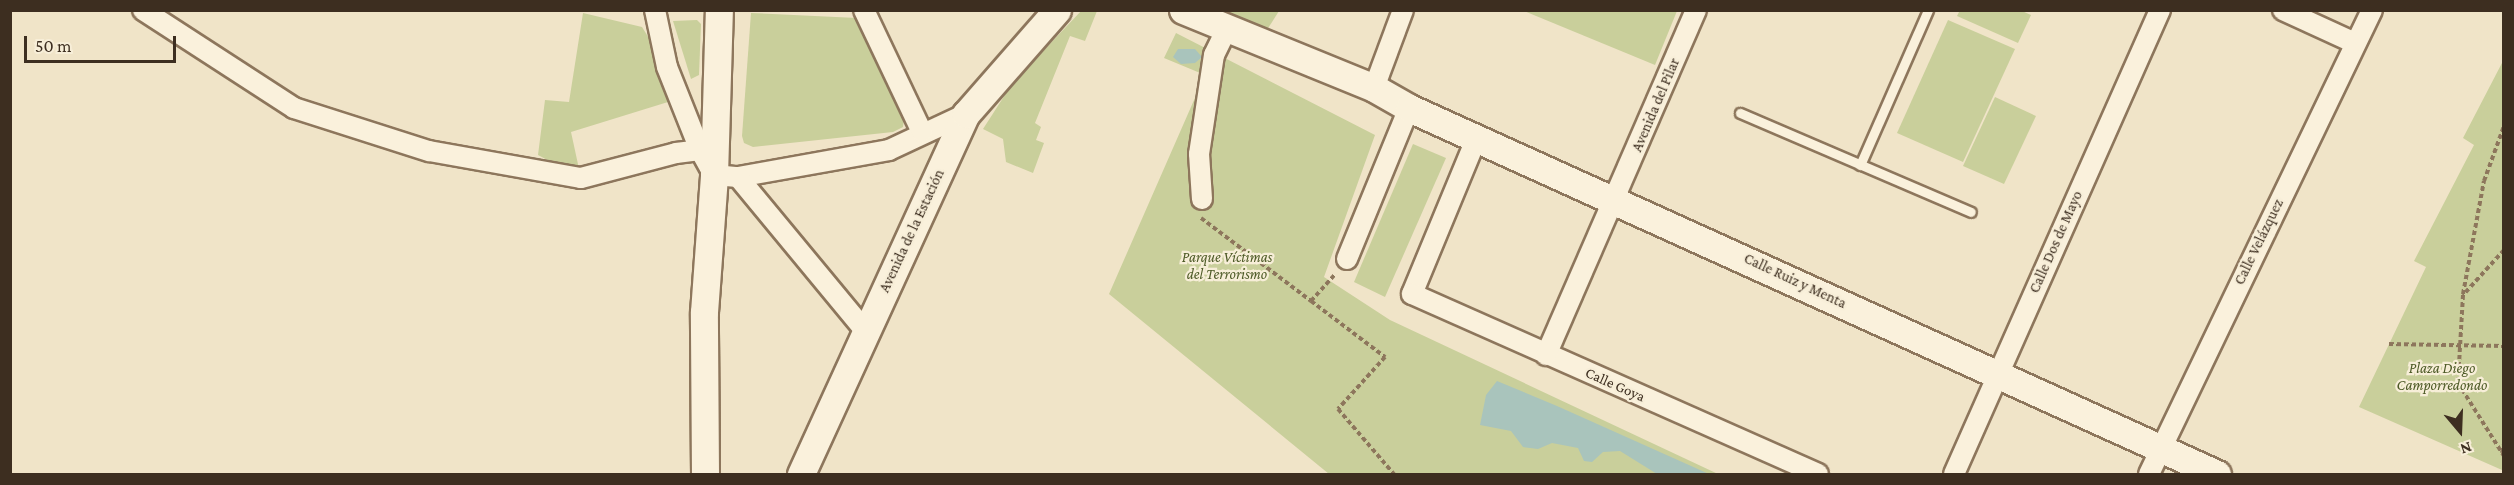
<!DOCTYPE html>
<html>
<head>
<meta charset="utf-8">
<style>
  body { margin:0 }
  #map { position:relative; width:2514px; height:485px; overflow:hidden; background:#f0e4c8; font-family:"Crimson Pro",serif }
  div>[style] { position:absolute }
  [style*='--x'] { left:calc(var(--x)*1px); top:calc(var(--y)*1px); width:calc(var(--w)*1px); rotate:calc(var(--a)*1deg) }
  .green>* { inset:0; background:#c9cf9b }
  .water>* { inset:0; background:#a9c4bc }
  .path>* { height:4px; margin-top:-2px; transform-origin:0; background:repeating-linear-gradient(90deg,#8d765c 0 4.5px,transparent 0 7.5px) }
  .roads { filter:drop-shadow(2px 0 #8d765c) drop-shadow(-2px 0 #8d765c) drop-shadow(0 2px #8d765c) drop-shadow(0 -2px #8d765c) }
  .lane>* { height:9px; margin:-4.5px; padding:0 4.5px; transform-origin:4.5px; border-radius:4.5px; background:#faf1dc }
  .street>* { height:20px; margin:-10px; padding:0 10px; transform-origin:10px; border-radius:10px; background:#faf1dc }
  .secondary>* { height:27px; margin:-13.5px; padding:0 13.5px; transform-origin:13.5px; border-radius:13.5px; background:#faf1dc }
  span { translate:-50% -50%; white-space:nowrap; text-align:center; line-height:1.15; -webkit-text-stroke:4.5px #f7eed8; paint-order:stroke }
  .street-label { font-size:15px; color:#3d2e20 }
  .park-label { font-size:15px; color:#4d5a26; font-style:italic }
  .frame { position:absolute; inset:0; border:12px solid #3d2e20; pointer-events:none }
  .north { position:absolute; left:2430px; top:401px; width:60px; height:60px; -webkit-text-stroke:4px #f7eed8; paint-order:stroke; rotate:161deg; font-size:16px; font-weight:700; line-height:24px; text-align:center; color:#3d2e20 }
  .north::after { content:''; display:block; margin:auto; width:21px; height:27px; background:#3d2e20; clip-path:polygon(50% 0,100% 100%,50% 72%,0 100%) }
  .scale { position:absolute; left:24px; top:36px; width:152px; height:27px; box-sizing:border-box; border:3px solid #3d2e20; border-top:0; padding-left:8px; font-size:18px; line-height:21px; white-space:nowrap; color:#3d2e20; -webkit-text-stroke:4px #f7eed8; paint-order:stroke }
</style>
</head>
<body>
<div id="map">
  <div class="green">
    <div style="clip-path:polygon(1082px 10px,1097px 11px,1085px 41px,1070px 36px,1035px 123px,1041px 127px,1036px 140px,1044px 143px,1033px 173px,1006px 162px,1003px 139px,983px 129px,1012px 84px)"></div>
    <div style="clip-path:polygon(1960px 10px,2022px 11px,2031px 15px,2018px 43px,1957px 16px)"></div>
    <div style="clip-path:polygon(1217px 11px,1279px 11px,1265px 33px)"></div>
    <div style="clip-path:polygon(1524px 11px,1677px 11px,1655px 65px)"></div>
    <div style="clip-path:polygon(583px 13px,642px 27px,667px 67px,668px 102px,571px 132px,581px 178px,538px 155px,545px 100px,569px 102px)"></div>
    <div style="clip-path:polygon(751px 13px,857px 18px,904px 119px,903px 127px,893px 132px,753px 147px,744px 143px,742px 136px)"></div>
    <div style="clip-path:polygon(697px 20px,701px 24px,699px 75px,691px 79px,673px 21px)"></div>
    <div style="clip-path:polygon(1948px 20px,2015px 49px,1963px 162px,1897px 133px)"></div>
    <div style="clip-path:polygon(1176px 33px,1375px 135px,1324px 277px,1390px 320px,1718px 474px,1329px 474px,1109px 294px,1205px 75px,1164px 58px)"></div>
    <div style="clip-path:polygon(2503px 61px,2504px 466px,2502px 470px,2359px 407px,2426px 267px,2414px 261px,2474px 145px,2463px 138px)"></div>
    <div style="clip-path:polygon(1995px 97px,2036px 116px,2004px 184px,1963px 166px)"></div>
    <div style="clip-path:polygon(1413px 144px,1446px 158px,1385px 297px,1354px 282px)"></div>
  </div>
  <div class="water">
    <div style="clip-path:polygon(1178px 49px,1195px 49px,1202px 57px,1195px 63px,1181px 64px,1173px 57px)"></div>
    <div style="clip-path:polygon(1497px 381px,1557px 406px,1709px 474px,1657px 474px,1620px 451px,1603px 452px,1592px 462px,1584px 461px,1578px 448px,1552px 443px,1538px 449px,1523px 447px,1511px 431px,1480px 425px,1486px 395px)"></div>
  </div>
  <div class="path">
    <div style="--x:1201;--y:218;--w:138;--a:37"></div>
    <div style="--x:1311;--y:301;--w:36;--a:-48"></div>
    <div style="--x:2504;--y:250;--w:61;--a:132.3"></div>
    <div style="--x:2463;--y:295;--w:88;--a:93.3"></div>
    <div style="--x:2458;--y:383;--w:86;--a:57.8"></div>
    <div style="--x:2463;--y:294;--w:115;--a:-79.5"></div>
    <div style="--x:2484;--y:181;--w:59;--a:-70"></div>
    <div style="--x:1311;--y:301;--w:93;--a:37.1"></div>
    <div style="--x:1385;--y:357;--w:70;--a:132.1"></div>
    <div style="--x:1338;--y:409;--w:86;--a:49.3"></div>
    <div style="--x:2389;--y:344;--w:115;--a:1"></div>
    <div style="--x:2502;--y:453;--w:9;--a:-77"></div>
  </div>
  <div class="roads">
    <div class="lane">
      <div style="--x:1740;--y:113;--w:251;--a:23.2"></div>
      <div style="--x:1860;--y:165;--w:169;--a:-66.3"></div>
    </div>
    <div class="street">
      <div style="--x:143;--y:10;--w:180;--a:33"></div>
      <div style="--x:294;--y:108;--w:142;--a:17.7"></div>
      <div style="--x:429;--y:151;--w:154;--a:10.1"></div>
      <div style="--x:581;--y:178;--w:98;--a:-14.7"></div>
      <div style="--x:676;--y:153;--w:24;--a:-7"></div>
      <div style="--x:655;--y:10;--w:58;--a:78.1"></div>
      <div style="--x:667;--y:67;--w:89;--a:68.3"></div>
      <div style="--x:700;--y:150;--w:29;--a:61"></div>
      <div style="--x:714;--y:175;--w:24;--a:5"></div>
      <div style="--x:738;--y:177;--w:153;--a:-10.1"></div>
      <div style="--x:889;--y:150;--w:85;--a:-25.1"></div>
      <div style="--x:864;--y:10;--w:135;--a:64.6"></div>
      <div style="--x:2283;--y:10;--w:79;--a:24.6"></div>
      <div style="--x:1374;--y:88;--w:83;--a:-69.6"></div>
      <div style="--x:1477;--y:137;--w:170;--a:112.5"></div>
      <div style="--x:1412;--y:294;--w:444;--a:23.9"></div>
      <div style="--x:738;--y:177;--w:201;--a:50.4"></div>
      <div style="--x:1202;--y:199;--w:45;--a:-93.8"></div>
      <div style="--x:1199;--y:154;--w:100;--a:-81.4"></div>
      <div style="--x:1214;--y:55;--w:28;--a:-64"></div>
      <div style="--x:1347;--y:259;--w:163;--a:-67.7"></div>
      <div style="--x:1546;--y:355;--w:376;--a:-66.5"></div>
      <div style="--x:1954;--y:474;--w:508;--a:-66.06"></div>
      <div style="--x:2149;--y:474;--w:515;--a:-64.33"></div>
    </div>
    <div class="secondary">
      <div style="--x:1183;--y:10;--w:206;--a:22.2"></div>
      <div style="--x:1374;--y:88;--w:40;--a:29.7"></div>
      <div style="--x:1409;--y:108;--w:887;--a:24.37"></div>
      <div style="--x:705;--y:474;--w:162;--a:-90.4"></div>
      <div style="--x:704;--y:312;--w:137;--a:-85.8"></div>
      <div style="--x:714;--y:175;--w:165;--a:-88.3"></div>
      <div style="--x:801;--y:474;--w:396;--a:-65.4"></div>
      <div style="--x:966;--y:114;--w:138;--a:-48.8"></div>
    </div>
  </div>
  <div class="street-label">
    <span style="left:1656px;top:105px;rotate:-67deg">Avenida del Pilar</span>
    <span style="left:912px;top:231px;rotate:-65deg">Avenida de la Estación</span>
    <span style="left:2056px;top:242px;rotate:-66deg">Calle Dos de Mayo</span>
    <span style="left:2259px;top:242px;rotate:-64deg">Calle Velázquez</span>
    <span style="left:1795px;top:281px;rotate:25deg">Calle Ruiz y Menta</span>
    <span style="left:1615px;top:385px;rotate:24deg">Calle Goya</span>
  </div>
  <div class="park-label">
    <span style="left:1227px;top:266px">Parque Víctimas<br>del Terrorismo</span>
    <span style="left:2442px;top:377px">Plaza Diego<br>Camporredondo</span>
  </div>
  <div class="frame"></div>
  <div class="north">N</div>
  <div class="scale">50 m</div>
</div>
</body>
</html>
